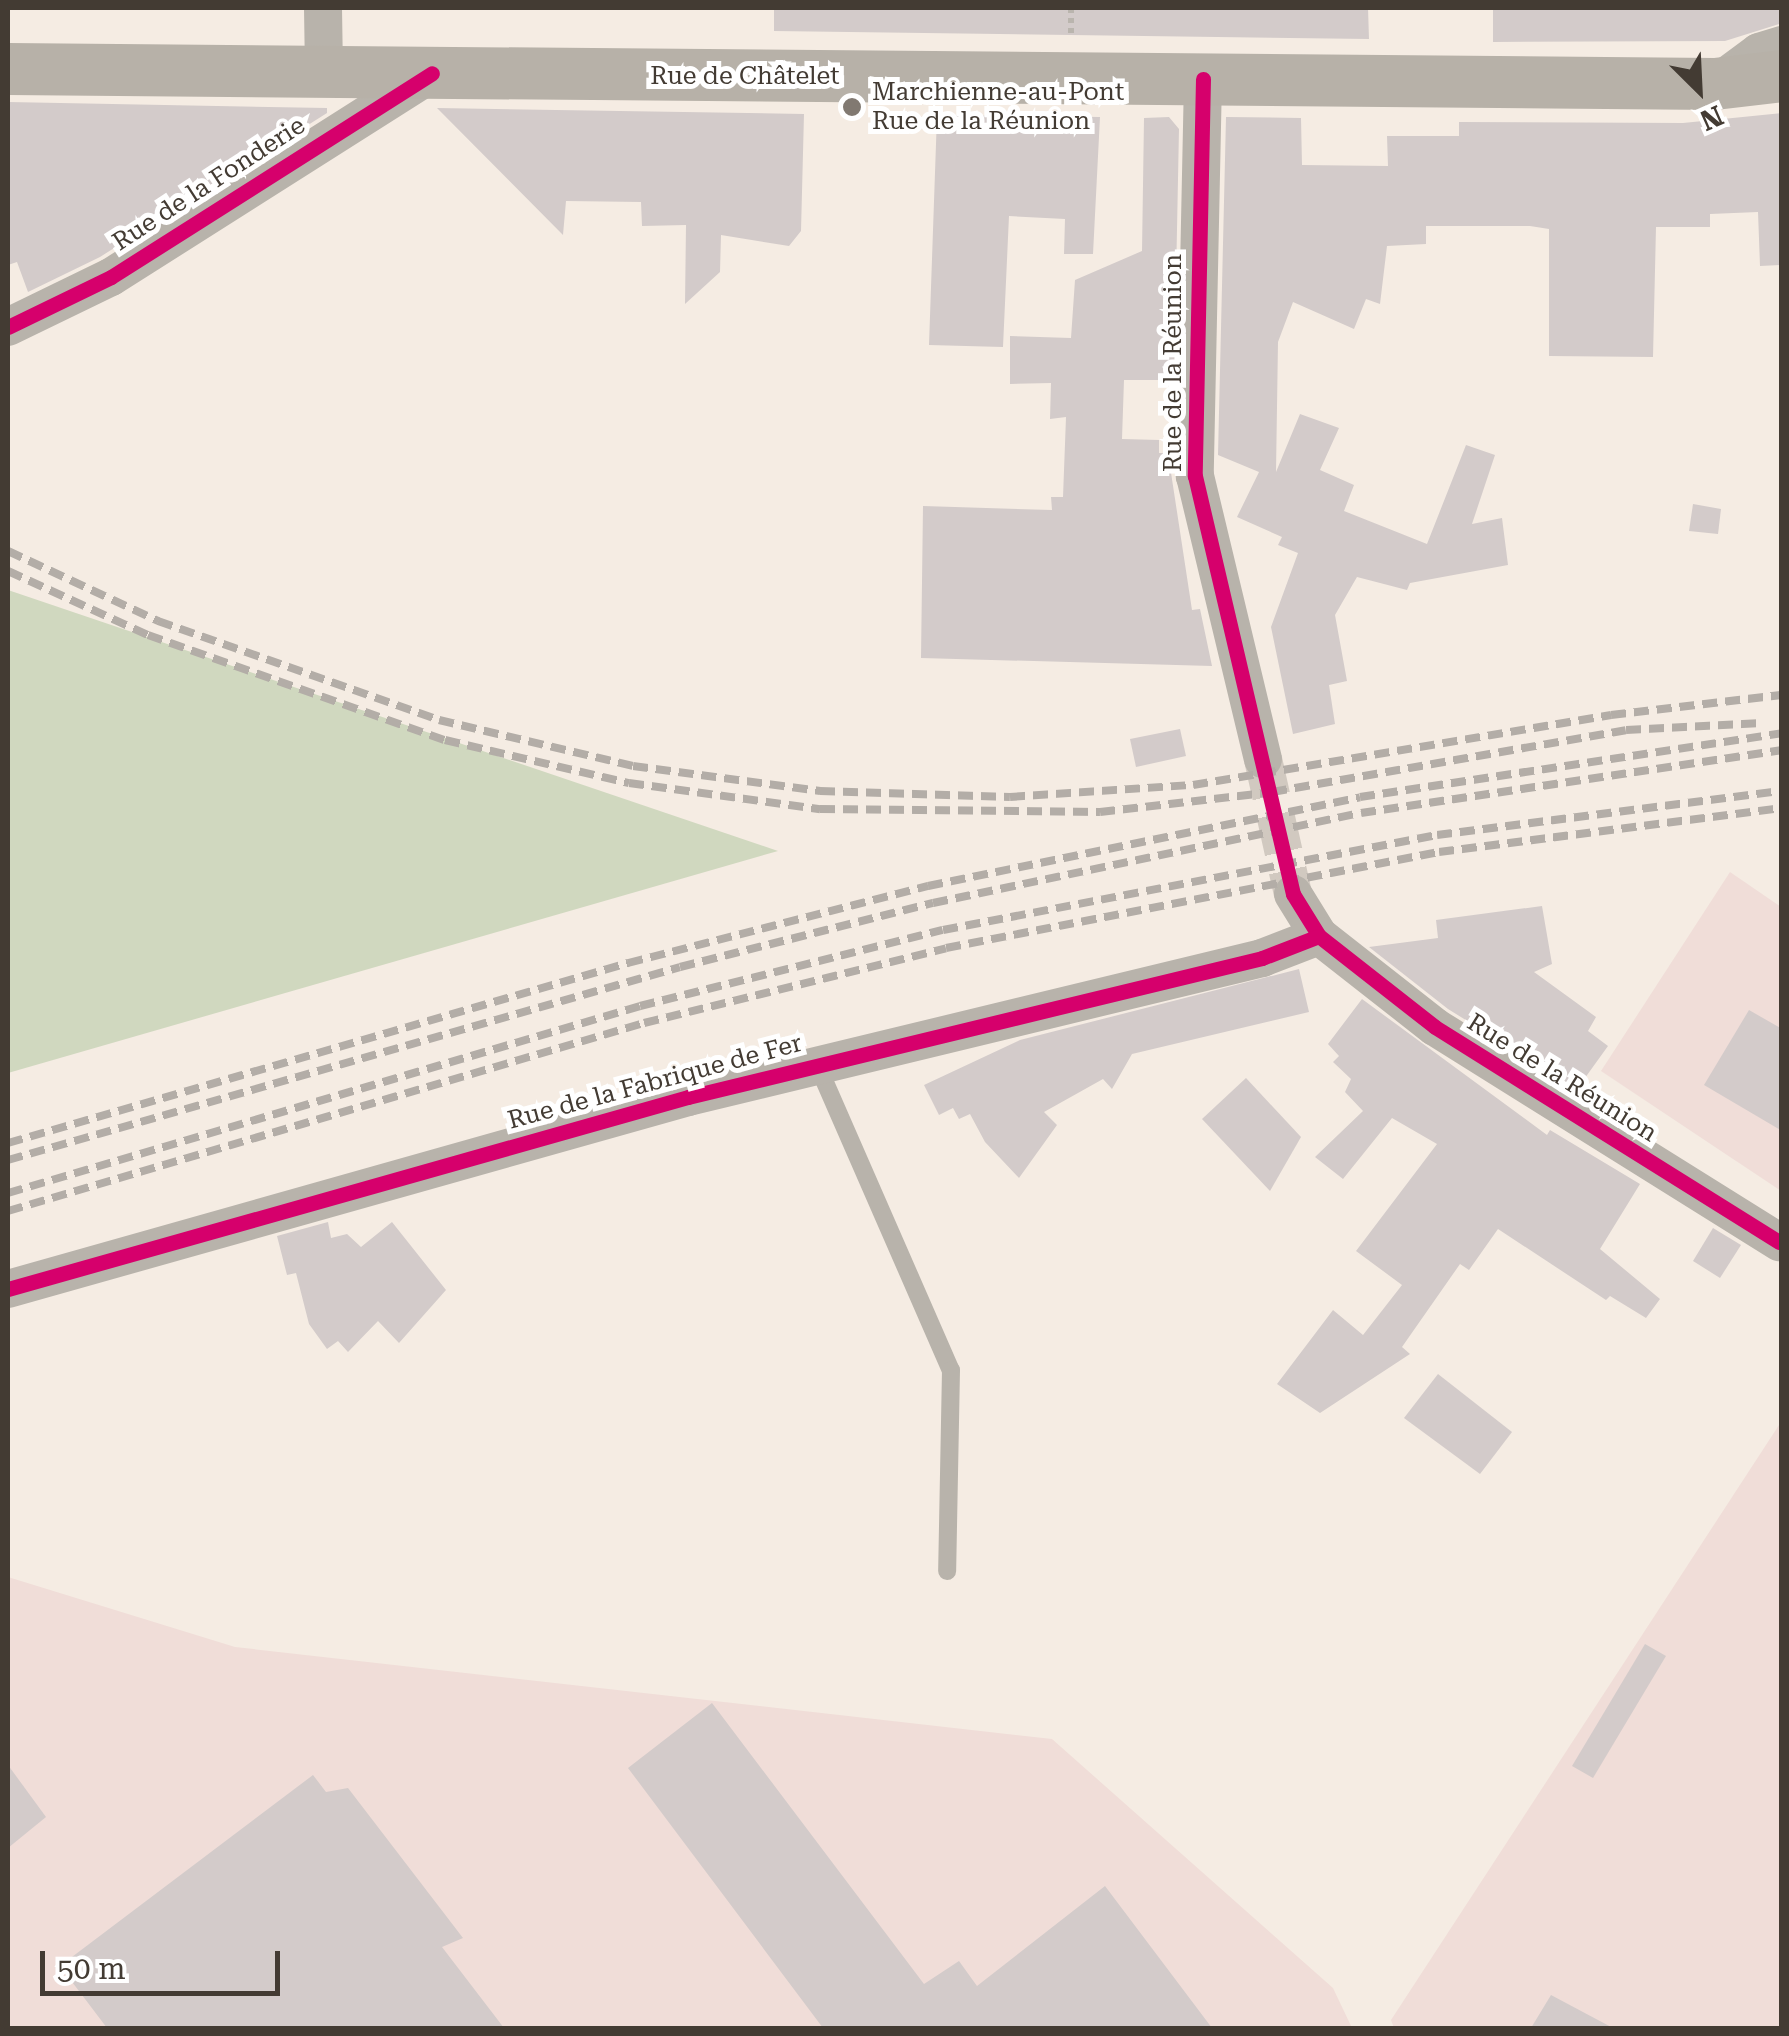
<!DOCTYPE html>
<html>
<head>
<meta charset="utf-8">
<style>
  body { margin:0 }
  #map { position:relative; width:1789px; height:2036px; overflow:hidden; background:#f5ece3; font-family:"Roboto Serif",serif }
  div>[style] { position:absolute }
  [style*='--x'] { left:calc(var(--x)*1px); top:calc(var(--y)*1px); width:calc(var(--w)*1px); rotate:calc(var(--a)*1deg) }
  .industrial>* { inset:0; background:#f0ddd8 }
  .green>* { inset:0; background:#d0d8bf }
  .building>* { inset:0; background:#d3cbca }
  .street-tunnel>* { height:38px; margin-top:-19px; transform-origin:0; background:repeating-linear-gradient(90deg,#d1c9c0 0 38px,transparent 0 57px) }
  .path>* { height:6px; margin-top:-3px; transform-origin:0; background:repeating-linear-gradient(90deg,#bab5ae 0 5px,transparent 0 10px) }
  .lane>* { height:18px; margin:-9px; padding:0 9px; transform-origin:9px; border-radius:9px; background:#b8b3ab }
  .street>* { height:38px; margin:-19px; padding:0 19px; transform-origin:19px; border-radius:19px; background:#b8b3ab }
  .secondary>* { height:52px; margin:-26px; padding:0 26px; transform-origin:26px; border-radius:26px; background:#b7b1a8 }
  .rail>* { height:8px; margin-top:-4px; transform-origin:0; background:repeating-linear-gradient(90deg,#b3ada7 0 15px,transparent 0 23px) }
  .cycleway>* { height:15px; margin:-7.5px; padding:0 7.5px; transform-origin:7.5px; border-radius:7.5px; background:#d6006c }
  .dots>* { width:28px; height:28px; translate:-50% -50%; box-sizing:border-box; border:5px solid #fff; border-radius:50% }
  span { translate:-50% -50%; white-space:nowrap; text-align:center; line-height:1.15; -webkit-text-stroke:10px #fff; paint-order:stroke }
  .street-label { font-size:25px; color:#433b33 }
  .poi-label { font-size:25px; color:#433b33 }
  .left { translate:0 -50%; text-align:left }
  .frame { position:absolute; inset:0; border:10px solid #433b33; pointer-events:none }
  .north { position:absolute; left:1649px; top:40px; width:100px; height:100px; -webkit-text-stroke:8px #fff; paint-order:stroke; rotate:156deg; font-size:28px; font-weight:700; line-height:40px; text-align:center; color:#433b33 }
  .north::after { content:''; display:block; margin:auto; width:35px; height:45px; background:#433b33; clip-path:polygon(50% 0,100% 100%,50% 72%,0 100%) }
  .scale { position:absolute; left:40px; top:1951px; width:240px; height:45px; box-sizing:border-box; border:5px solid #433b33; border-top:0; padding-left:12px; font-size:30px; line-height:35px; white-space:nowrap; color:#433b33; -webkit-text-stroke:8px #fff; paint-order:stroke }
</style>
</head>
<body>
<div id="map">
  <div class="industrial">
    <div style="clip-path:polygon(1730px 872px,1781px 907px,1781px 1191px,1601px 1071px)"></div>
    <div style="clip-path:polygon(1781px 1422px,1781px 2028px,1394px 2028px,1391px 2020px)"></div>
    <div style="clip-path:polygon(8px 1577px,235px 1647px,1052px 1739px,1333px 1988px,1352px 2028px,8px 2028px)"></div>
  </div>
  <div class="green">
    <div style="clip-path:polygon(8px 590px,778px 851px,8px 1073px)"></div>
  </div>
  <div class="building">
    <div style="clip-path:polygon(774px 8px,1368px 8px,1369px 39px,774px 31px)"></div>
    <div style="clip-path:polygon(1493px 8px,1782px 8px,1782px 23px,1725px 41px,1493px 42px)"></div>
    <div style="clip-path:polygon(8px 102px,327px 108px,327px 113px,100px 257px,28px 292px,17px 262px,8px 265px)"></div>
    <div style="clip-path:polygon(437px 108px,804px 114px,801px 231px,789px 246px,721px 235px,720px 272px,685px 304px,686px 225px,642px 226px,641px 202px,566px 201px,563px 235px)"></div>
    <div style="clip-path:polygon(1782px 113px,1782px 265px,1760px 266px,1758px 212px,1710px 214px,1710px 227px,1656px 227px,1653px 357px,1549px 356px,1549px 229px,1530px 226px,1426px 226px,1426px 244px,1387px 246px,1380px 304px,1366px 299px,1354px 329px,1293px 302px,1278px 342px,1276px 472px,1300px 414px,1339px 428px,1320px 470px,1354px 485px,1344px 511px,1427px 544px,1466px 445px,1495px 455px,1472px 524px,1502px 518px,1508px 565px,1410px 583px,1407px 590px,1357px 577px,1335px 615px,1347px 681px,1329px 685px,1335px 724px,1293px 734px,1271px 627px,1298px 553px,1278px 545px,1282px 537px,1237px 517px,1259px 472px,1218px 455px,1226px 117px,1301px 118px,1302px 165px,1388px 166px,1387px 136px,1459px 136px,1459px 122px,1683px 123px)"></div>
    <div style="clip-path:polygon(937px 115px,1100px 117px,1093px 254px,1064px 254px,1065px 219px,1009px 216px,1003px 347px,929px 345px)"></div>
    <div style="clip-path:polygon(1169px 117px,1179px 129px,1174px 380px,1124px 380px,1122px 439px,1159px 440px,1159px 453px,1168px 453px,1192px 610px,1200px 609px,1212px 666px,921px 658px,923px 506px,1052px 510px,1051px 497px,1063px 497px,1066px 417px,1050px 419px,1051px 383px,1010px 384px,1010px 336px,1071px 338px,1075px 280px,1142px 251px,1144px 118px)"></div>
    <div style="clip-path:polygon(1693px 504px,1721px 509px,1718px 534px,1689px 531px)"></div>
    <div style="clip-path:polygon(1180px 729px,1186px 756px,1136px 767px,1130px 739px)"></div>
    <div style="clip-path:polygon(1542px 906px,1552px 964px,1534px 972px,1596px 1017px,1588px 1031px,1608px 1046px,1577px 1089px,1448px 1009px,1369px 947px,1438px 938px,1436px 920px)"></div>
    <div style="clip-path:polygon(1299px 969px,1309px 1012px,1132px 1054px,1112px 1089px,1103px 1079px,1044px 1112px,1057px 1125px,1019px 1178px,985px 1142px,970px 1114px,959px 1119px,953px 1108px,939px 1115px,924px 1085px,1020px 1040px)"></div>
    <div style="clip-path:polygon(1362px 999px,1547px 1135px,1550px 1130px,1640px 1184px,1600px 1249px,1660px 1299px,1646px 1318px,1610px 1296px,1606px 1300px,1498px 1229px,1469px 1270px,1460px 1264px,1402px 1347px,1410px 1354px,1320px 1413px,1277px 1384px,1333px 1310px,1363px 1335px,1402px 1285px,1356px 1251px,1437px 1144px,1392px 1118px,1343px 1179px,1315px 1157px,1363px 1111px,1345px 1092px,1351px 1079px,1333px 1062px,1339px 1056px,1328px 1044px)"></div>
    <div style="clip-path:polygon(1749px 1010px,1782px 1029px,1782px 1131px,1704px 1085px)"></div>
    <div style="clip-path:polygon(1246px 1078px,1301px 1137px,1270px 1191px,1202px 1119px)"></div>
    <div style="clip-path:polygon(328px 1222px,331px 1238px,347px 1234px,361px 1247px,392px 1222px,446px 1290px,399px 1343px,378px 1321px,348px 1352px,338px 1341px,327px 1349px,309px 1324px,296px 1273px,287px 1275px,277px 1236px)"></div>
    <div style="clip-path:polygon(1713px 1228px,1741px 1245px,1720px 1278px,1693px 1261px)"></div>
    <div style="clip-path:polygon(1438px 1374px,1512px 1432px,1480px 1474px,1404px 1418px)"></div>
    <div style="clip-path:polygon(1645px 1644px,1666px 1656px,1593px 1778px,1572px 1766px)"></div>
    <div style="clip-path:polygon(712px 1703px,924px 1984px,959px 1961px,977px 1986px,1105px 1886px,1212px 2028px,823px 2028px,628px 1768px)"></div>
    <div style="clip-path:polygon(8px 1765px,46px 1817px,8px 1848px)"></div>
    <div style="clip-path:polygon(313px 1775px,326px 1792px,348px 1788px,463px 1938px,442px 1947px,504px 2028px,107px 2028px,60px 1966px)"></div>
    <div style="clip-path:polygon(1551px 1995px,1613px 2028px,1531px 2028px)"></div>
  </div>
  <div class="street-tunnel">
    <div style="--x:1263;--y:759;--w:138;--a:77.5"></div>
  </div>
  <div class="path">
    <div style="--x:1071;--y:8;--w:29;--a:90"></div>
  </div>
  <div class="lane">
    <div style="--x:817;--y:1064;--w:334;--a:66.4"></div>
    <div style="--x:951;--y:1370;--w:201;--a:91.1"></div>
  </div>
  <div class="street">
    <div style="--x:323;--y:8;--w:64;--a:89.1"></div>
    <div style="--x:1203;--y:79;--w:397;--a:91.2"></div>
    <div style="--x:1195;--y:476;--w:291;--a:76.5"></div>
    <div style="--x:1717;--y:83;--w:52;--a:-36.4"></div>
    <div style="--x:1759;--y:52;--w:24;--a:-17"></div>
    <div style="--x:8;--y:327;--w:114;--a:-25.9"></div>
    <div style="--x:111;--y:277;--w:380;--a:-32.4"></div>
    <div style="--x:1293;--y:894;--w:49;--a:58.2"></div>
    <div style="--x:1319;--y:936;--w:147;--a:38.1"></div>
    <div style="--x:1435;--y:1027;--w:406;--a:32"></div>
    <div style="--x:8;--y:1289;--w:707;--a:-15.77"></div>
    <div style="--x:688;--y:1097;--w:591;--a:-13.61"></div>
    <div style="--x:1262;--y:958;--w:61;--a:-21.1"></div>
  </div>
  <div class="secondary">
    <div style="--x:8;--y:69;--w:1707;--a:0.5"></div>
    <div style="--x:1715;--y:84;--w:67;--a:-6.8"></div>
  </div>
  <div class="rail">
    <div style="--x:8;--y:551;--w:166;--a:25"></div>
    <div style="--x:158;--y:621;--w:298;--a:19.4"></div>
    <div style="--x:439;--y:720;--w:199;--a:13.3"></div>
    <div style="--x:633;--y:766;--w:189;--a:7.6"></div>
    <div style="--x:820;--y:791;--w:190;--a:1.8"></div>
    <div style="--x:1010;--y:797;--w:183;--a:-3.8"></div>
    <div style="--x:1193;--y:785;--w:424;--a:-9.5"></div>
    <div style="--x:1611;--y:715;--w:172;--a:-6.7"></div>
    <div style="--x:8;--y:571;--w:154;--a:24.6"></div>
    <div style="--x:148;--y:635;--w:315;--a:19.5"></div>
    <div style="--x:445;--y:740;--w:189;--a:13.2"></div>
    <div style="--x:629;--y:783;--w:193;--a:7.8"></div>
    <div style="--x:820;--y:809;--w:280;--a:0.6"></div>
    <div style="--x:1100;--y:812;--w:173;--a:-6.6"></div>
    <div style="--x:1272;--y:792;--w:359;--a:-9.9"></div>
    <div style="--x:1626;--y:730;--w:136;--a:-2.9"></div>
    <div style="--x:8;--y:1143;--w:646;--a:-16.19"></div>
    <div style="--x:628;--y:963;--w:310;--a:-14.4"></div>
    <div style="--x:928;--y:886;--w:441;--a:-11.6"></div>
    <div style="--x:1360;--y:797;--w:427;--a:-8.6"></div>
    <div style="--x:8;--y:1160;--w:699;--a:-16.02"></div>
    <div style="--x:680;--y:967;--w:261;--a:-14.2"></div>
    <div style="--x:933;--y:903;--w:437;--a:-11.9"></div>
    <div style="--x:1361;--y:813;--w:426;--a:-8.5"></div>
    <div style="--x:8;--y:1193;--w:659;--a:-16.48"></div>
    <div style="--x:640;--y:1006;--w:312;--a:-14.1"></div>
    <div style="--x:943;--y:930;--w:503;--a:-10.89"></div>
    <div style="--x:1437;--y:835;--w:348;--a:-7.3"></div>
    <div style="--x:8;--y:1211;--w:663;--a:-16.47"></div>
    <div style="--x:644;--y:1023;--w:311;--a:-13.9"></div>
    <div style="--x:946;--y:948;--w:502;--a:-11.02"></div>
    <div style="--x:1439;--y:852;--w:346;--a:-7.3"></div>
  </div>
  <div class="cycleway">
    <div style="--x:1203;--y:79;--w:397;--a:91.2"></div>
    <div style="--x:1195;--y:476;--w:429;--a:76.8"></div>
    <div style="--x:1293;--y:894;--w:49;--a:58.2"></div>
    <div style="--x:1319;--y:936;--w:147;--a:38.1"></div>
    <div style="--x:1435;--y:1027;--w:406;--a:32"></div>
    <div style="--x:8;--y:327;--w:114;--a:-25.9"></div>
    <div style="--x:111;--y:277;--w:380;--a:-32.4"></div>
    <div style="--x:8;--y:1289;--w:707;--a:-15.77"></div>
    <div style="--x:688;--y:1097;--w:591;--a:-13.61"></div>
    <div style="--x:1262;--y:958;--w:61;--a:-21.1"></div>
  </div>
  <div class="dots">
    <div style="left:852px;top:107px;background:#817971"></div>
  </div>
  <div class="street-label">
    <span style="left:745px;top:76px">Rue de Châtelet</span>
    <span style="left:209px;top:184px;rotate:-33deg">Rue de la Fonderie</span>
    <span style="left:1173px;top:363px;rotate:-90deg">Rue de la Réunion</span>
    <span style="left:1562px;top:1078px;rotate:32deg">Rue de la Réunion</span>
    <span style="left:655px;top:1082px;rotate:-15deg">Rue de la Fabrique de Fer</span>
  </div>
  <div class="poi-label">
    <span class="left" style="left:872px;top:107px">Marchienne-au-Pont<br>Rue de la Réunion</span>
  </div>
  <div class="frame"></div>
  <div class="north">N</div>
  <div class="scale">50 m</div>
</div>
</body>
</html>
